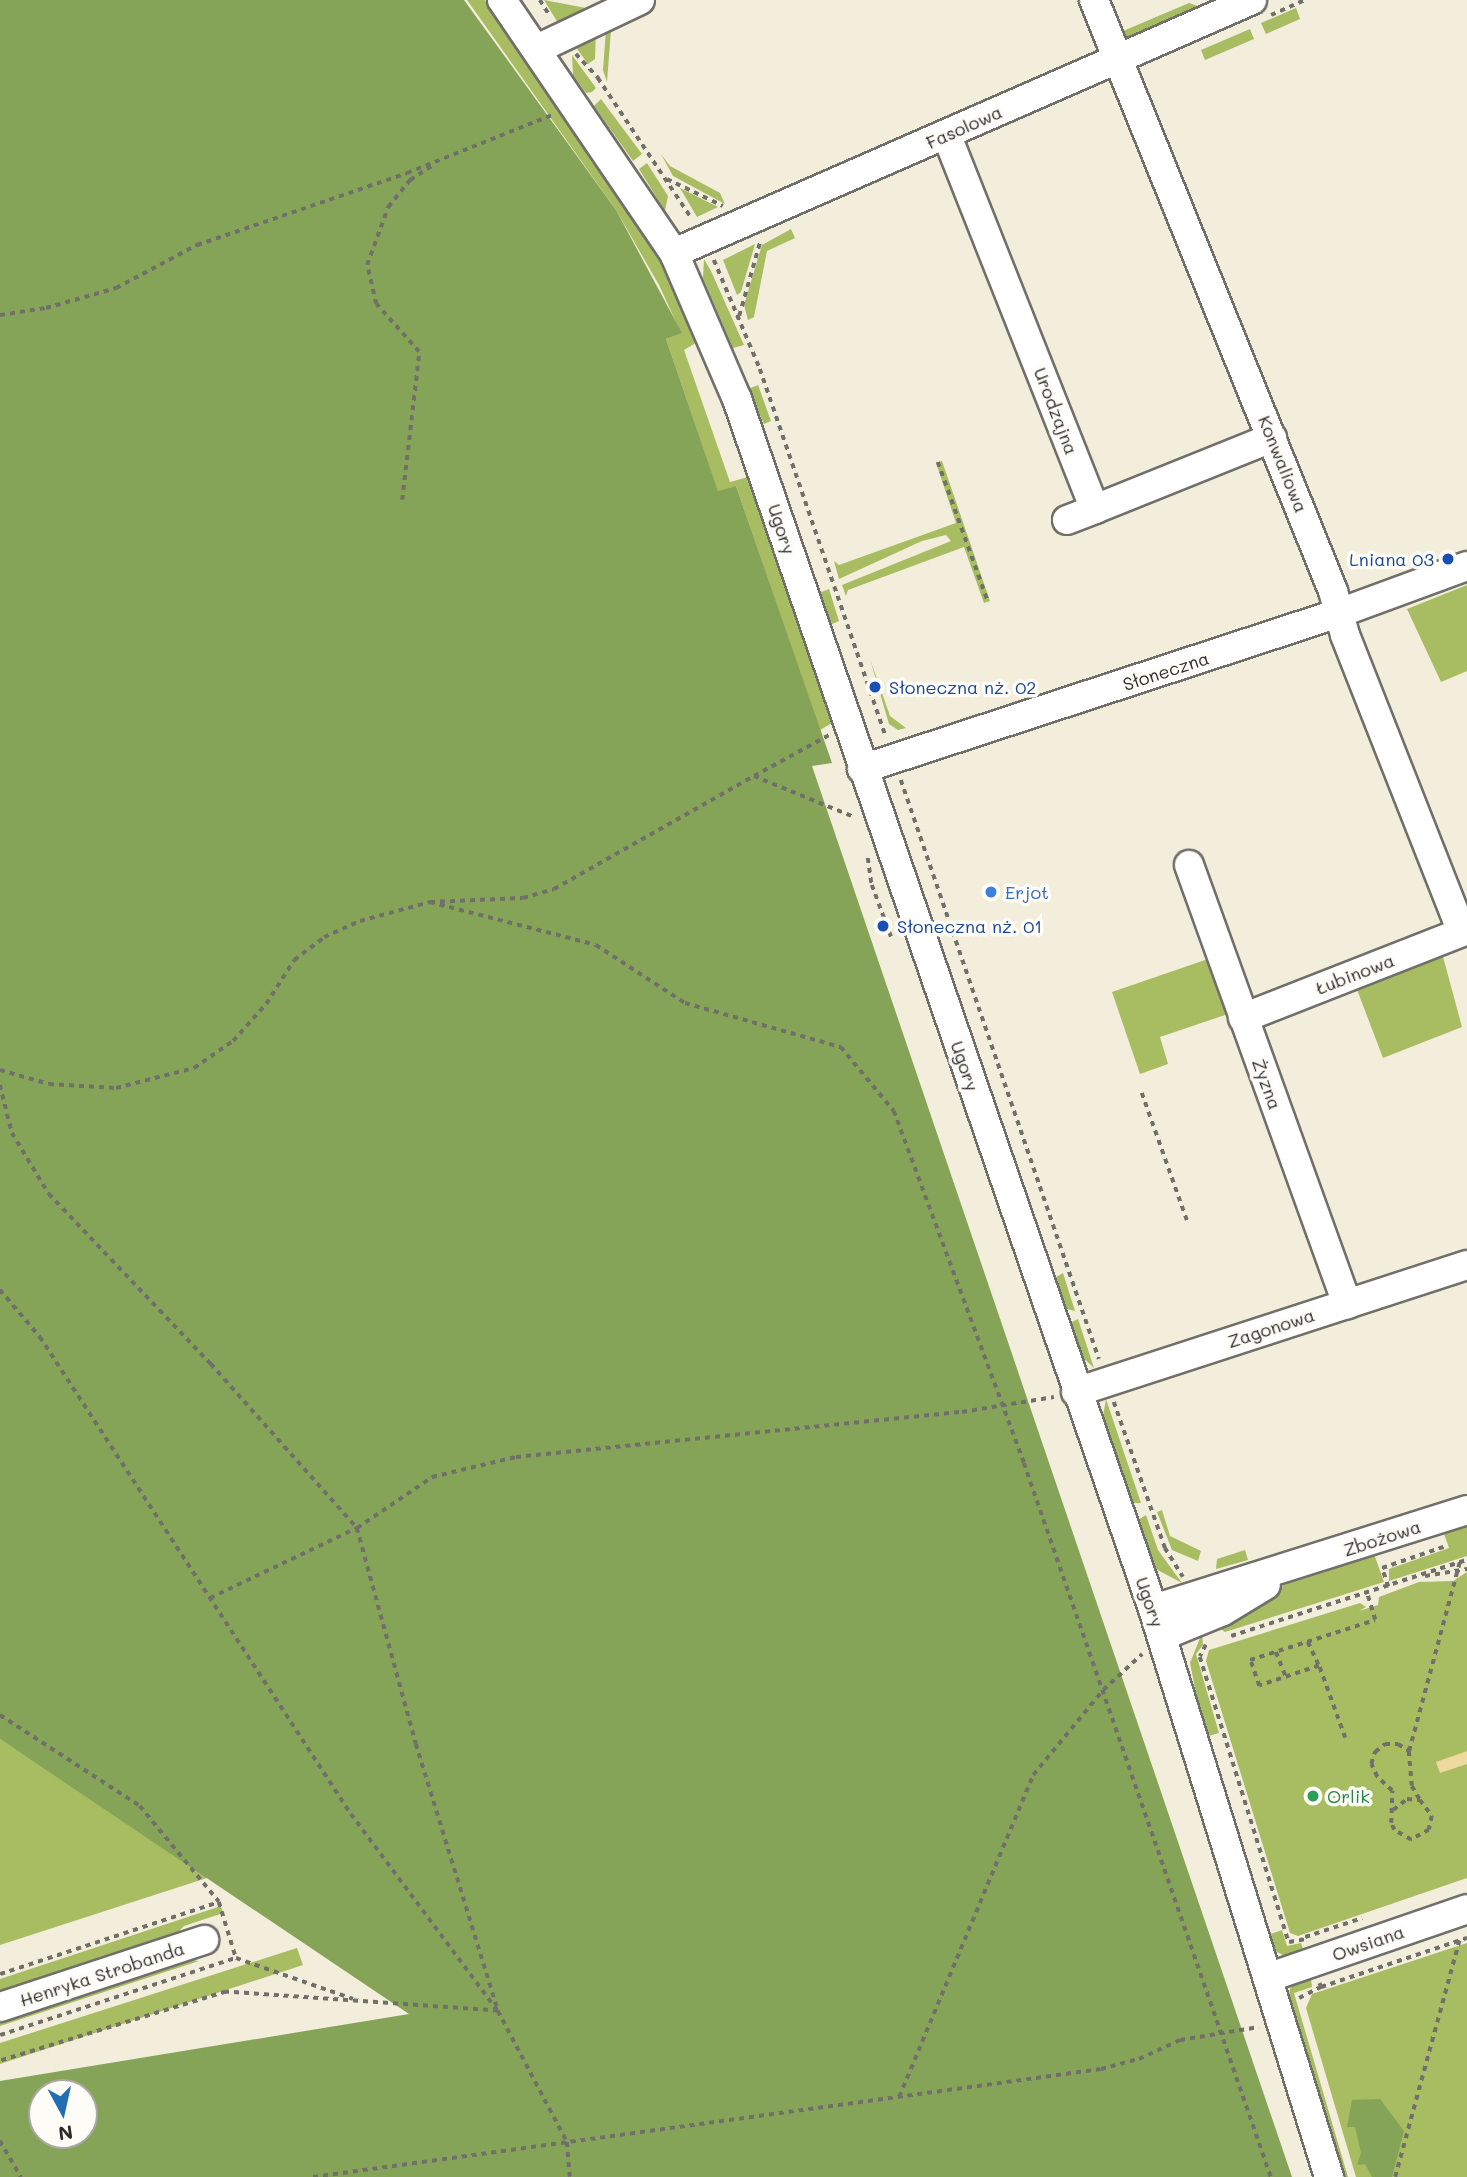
<!DOCTYPE html>
<html>
<head>
<meta charset="utf-8">
<style>
  body { margin:0 }
  #map { position:relative; width:1467px; height:2177px; overflow:hidden; background:#f3eedb; font-family:Mali,sans-serif }
  div>[style] { position:absolute }
  [style*='--x'] { left:calc(var(--x)*1px); top:calc(var(--y)*1px); width:calc(var(--w)*1px); rotate:calc(var(--a)*1deg) }
  .green>* { inset:0; background:#a8bc61 }
  .forest>* { inset:0; background:#86a457 }
  .sand>* { inset:0; background:#eeda9e }
  .path>* { height:3.5px; margin-top:-1.75px; transform-origin:0; background:repeating-linear-gradient(90deg,#716f69 0 5px,transparent 0 10px) }
  .roads { filter:drop-shadow(2px 0 #716f69) drop-shadow(-2px 0 #716f69) drop-shadow(0 2px #716f69) drop-shadow(0 -2px #716f69) }
  .minor>* { height:28px; margin:-14px; padding:0 14px; transform-origin:14px; border-radius:14px; background:#fff }
  .dots>* { width:19px; height:19px; translate:-50% -50%; box-sizing:border-box; border:4px solid #fdfcf7; border-radius:50% }
  span { translate:-50% -50%; white-space:nowrap; text-align:center; line-height:1.15; -webkit-text-stroke:7px #fdfcf7; paint-order:stroke }
  .street-label { font-size:18px; color:#2b2b2b }
  .transit-label { font-size:18px; color:#164399 }
  .right { translate:-100% -50%; text-align:right }
  .left { translate:0 -50%; text-align:left }
  .shop-label { font-size:18px; color:#366cbe }
  .leisure-label { font-size:18px; color:#27864d }
  .north { position:absolute; left:28px; top:2079px; width:70px; height:70px; box-sizing:border-box; background:#fdfcf7; border:2px solid #a9a8a5; border-radius:50%; rotate:172deg; font-size:19px; font-weight:700; line-height:28px; text-align:center; color:#2b2b2b }
  .north::after { content:''; display:block; margin:auto; width:24px; height:32px; background:#1f6fb2; clip-path:polygon(50% 0,100% 100%,50% 72%,0 100%) }
</style>
</head>
<body>
<div id="map">
  <div class="green">
    <div style="clip-path:polygon(467px 0,485px 0,640px 226px,677px 291px,699px 341px,684px 350px,730px 482px,748px 477px,832px 723px,820px 730px,736px 486px,718px 492px,666px 339px,681px 333px,659px 285px,616px 210px)"></div>
    <div style="clip-path:polygon(544px 0,586px 8px,591px 12px,558px 23px)"></div>
    <div style="clip-path:polygon(1189px 3px,1201px 7px,1129px 42px,1116px 34px)"></div>
    <div style="clip-path:polygon(1296px 8px,1300px 19px,1266px 34px,1261px 23px)"></div>
    <div style="clip-path:polygon(650px 10px,611px 30px,607px 82px,603px 70px,606px 29px)"></div>
    <div style="clip-path:polygon(596px 28px,595px 59px,588px 64px,575px 46px)"></div>
    <div style="clip-path:polygon(1250px 29px,1254px 39px,1205px 60px,1201px 50px)"></div>
    <div style="clip-path:polygon(572px 55px,596px 88px,592px 92px,586px 93px,573px 75px)"></div>
    <div style="clip-path:polygon(601px 99px,642px 154px,633px 161px,594px 106px)"></div>
    <div style="clip-path:polygon(661px 154px,670px 166px,720px 193px,725px 204px,673px 176px)"></div>
    <div style="clip-path:polygon(647px 163px,668px 196px,665px 211px,639px 169px)"></div>
    <div style="clip-path:polygon(680px 188px,718px 207px,697px 217px)"></div>
    <div style="clip-path:polygon(791px 229px,795px 238px,767px 251px,754px 317px,748px 320px,744px 305px,762px 245px)"></div>
    <div style="clip-path:polygon(755px 244px,741px 292px,737px 295px,723px 260px)"></div>
    <div style="clip-path:polygon(704px 259px,711px 271px,744px 345px,733px 348px,703px 278px)"></div>
    <div style="clip-path:polygon(758px 385px,771px 421px,764px 424px,748px 389px)"></div>
    <div style="clip-path:polygon(942px 461px,990px 601px,984px 603px,964px 547px,848px 590px,846px 596px,842px 585px,951px 541px,946px 535px,922px 541px,839px 579px,834px 561px,839px 565px,956px 523px,936px 463px)"></div>
    <div style="clip-path:polygon(1467px 585px,1467px 671px,1441px 682px,1407px 609px)"></div>
    <div style="clip-path:polygon(829px 589px,839px 621px,832px 624px,819px 593px)"></div>
    <div style="clip-path:polygon(870px 659px,890px 716px,906px 728px,898px 730px,889px 724px)"></div>
    <div style="clip-path:polygon(1442px 953px,1462px 1027px,1383px 1058px,1356px 987px)"></div>
    <div style="clip-path:polygon(1208px 959px,1228px 1014px,1160px 1037px,1168px 1064px,1140px 1074px,1112px 992px)"></div>
    <div style="clip-path:polygon(1063px 1273px,1075px 1311px,1063px 1308px,1053px 1279px)"></div>
    <div style="clip-path:polygon(1078px 1319px,1094px 1368px,1078px 1353px,1068px 1324px)"></div>
    <div style="clip-path:polygon(1106px 1399px,1141px 1503px,1130px 1503px,1102px 1422px)"></div>
    <div style="clip-path:polygon(1162px 1510px,1170px 1536px,1201px 1551px,1198px 1561px,1172px 1550px,1157px 1512px)"></div>
    <div style="clip-path:polygon(1146px 1515px,1158px 1550px,1182px 1583px,1154px 1568px,1136px 1521px)"></div>
    <div style="clip-path:polygon(1467px 1519px,1467px 1556px,1389px 1581px,1389px 1569px,1449px 1548px,1442px 1528px)"></div>
    <div style="clip-path:polygon(1245px 1550px,1248px 1560px,1216px 1569px,1217px 1559px)"></div>
    <div style="clip-path:polygon(1373px 1551px,1384px 1582px,1225px 1632px,1218px 1627px,1216px 1622px,1291px 1581px)"></div>
    <div style="clip-path:polygon(1467px 1572px,1467px 1878px,1298px 1936px,1290px 1933px,1206px 1661px,1209px 1650px,1360px 1603px,1366px 1607px,1359px 1611px,1378px 1605px,1379px 1597px,1419px 1582px,1453px 1581px)"></div>
    <div style="clip-path:polygon(1202px 1633px,1203px 1645px,1196px 1654px,1219px 1733px,1205px 1737px,1190px 1663px)"></div>
    <div style="clip-path:polygon(0 1739px,210px 1877px,0 1945px)"></div>
    <div style="clip-path:polygon(221px 1906px,223px 1913px,184px 1926px,173px 1937px,0 1996px,0 1979px)"></div>
    <div style="clip-path:polygon(1282px 1930px,1287px 1946px,1301px 1943px,1305px 1955px,1289px 1958px,1273px 1950px,1268px 1935px)"></div>
    <div style="clip-path:polygon(1467px 1943px,1467px 2177px,1356px 2177px,1306px 2008px,1312px 1994px)"></div>
    <div style="clip-path:polygon(297px 1948px,303px 1965px,0 2064px,0 2043px)"></div>
    <div style="clip-path:polygon(182px 1959px,199px 1961px,0 2026px,0 2017px)"></div>
    <div style="clip-path:polygon(1310px 1971px,1312px 1987px,1294px 1993px,1348px 2177px,1340px 2177px,1288px 1998px,1292px 1981px)"></div>
  </div>
  <div class="forest">
    <div style="clip-path:polygon(evenodd,0 0,464px 0,616px 210px,682px 333px,666px 339px,718px 491px,736px 486px,832px 763px,812px 766px,1292px 2177px,0 2177px,0 2081px,409px 2014px,0 1739px,0 0,84px 2093px,84px 2135px,42px 2135px,42px 2093px,84px 2093px)"></div>
    <div style="clip-path:polygon(1380px 2099px,1404px 2131px,1392px 2177px,1372px 2177px,1365px 2164px,1357px 2165px,1361px 2153px,1355px 2127px,1347px 2127px,1352px 2100px)"></div>
  </div>
  <div class="sand">
    <div style="clip-path:polygon(1467px 1751px,1467px 1764px,1440px 1773px,1436px 1762px)"></div>
  </div>
  <div class="path">
    <div style="--x:540;--y:0;--w:19;--a:58"></div>
    <div style="--x:1271;--y:15;--w:36;--a:-24"></div>
    <div style="--x:576;--y:54;--w:33;--a:47"></div>
    <div style="--x:598;--y:78;--w:169;--a:56.3"></div>
    <div style="--x:667;--y:179;--w:62;--a:25.7"></div>
    <div style="--x:714;--y:260;--w:118;--a:67.1"></div>
    <div style="--x:760;--y:369;--w:388;--a:71.1"></div>
    <div style="--x:0;--y:315;--w:47;--a:-8.7"></div>
    <div style="--x:46;--y:308;--w:73;--a:-15.9"></div>
    <div style="--x:116;--y:288;--w:92;--a:-28"></div>
    <div style="--x:197;--y:245;--w:222;--a:-18.9"></div>
    <div style="--x:407;--y:173;--w:156;--a:-21.8"></div>
    <div style="--x:739;--y:316;--w:77;--a:-74.2"></div>
    <div style="--x:938;--y:462;--w:149;--a:70.3"></div>
    <div style="--x:402;--y:500;--w:149;--a:-83.4"></div>
    <div style="--x:419;--y:352;--w:64;--a:-131.9"></div>
    <div style="--x:376;--y:304;--w:40;--a:-103"></div>
    <div style="--x:367;--y:265;--w:62;--a:-70.1"></div>
    <div style="--x:388;--y:207;--w:35;--a:-51"></div>
    <div style="--x:410;--y:180;--w:27;--a:-33"></div>
    <div style="--x:754;--y:776;--w:85;--a:-28.7"></div>
    <div style="--x:901;--y:780;--w:612;--a:71.12"></div>
    <div style="--x:868;--y:858;--w:27;--a:82"></div>
    <div style="--x:872;--y:885;--w:58;--a:69.7"></div>
    <div style="--x:430;--y:902;--w:171;--a:14.5"></div>
    <div style="--x:596;--y:945;--w:106;--a:33.1"></div>
    <div style="--x:685;--y:1003;--w:162;--a:15.8"></div>
    <div style="--x:841;--y:1047;--w:83;--a:50.4"></div>
    <div style="--x:894;--y:1111;--w:375;--a:69.7"></div>
    <div style="--x:1024;--y:1463;--w:756;--a:70.92"></div>
    <div style="--x:0;--y:1070;--w:51;--a:15.9"></div>
    <div style="--x:49;--y:1084;--w:67;--a:3.4"></div>
    <div style="--x:116;--y:1088;--w:81;--a:-14.4"></div>
    <div style="--x:194;--y:1068;--w:47;--a:-34.7"></div>
    <div style="--x:233;--y:1041;--w:50;--a:-48.3"></div>
    <div style="--x:266;--y:1004;--w:52;--a:-57.5"></div>
    <div style="--x:294;--y:960;--w:38;--a:-37"></div>
    <div style="--x:324;--y:937;--w:39;--a:-24"></div>
    <div style="--x:360;--y:921;--w:73;--a:-15.2"></div>
    <div style="--x:430;--y:902;--w:93;--a:-2.5"></div>
    <div style="--x:523;--y:898;--w:32;--a:-16"></div>
    <div style="--x:554;--y:889;--w:230;--a:-29.5"></div>
    <div style="--x:754;--y:776;--w:108;--a:22.3"></div>
    <div style="--x:0;--y:1085;--w:49;--a:76"></div>
    <div style="--x:12;--y:1133;--w:71;--a:58.8"></div>
    <div style="--x:49;--y:1194;--w:235;--a:46.4"></div>
    <div style="--x:211;--y:1364;--w:220;--a:48.3"></div>
    <div style="--x:357;--y:1528;--w:224;--a:74.7"></div>
    <div style="--x:416;--y:1744;--w:279;--a:72.9"></div>
    <div style="--x:498;--y:2011;--w:273;--a:-176"></div>
    <div style="--x:226;--y:1992;--w:236;--a:163"></div>
    <div style="--x:1142;--y:1093;--w:135;--a:70.5"></div>
    <div style="--x:0;--y:1290;--w:62;--a:49.6"></div>
    <div style="--x:40;--y:1337;--w:569;--a:56.9"></div>
    <div style="--x:351;--y:1814;--w:246;--a:53.3"></div>
    <div style="--x:498;--y:2011;--w:148;--a:62.2"></div>
    <div style="--x:567;--y:2142;--w:35;--a:85"></div>
    <div style="--x:1114;--y:1402;--w:155;--a:70.7"></div>
    <div style="--x:1165;--y:1548;--w:34;--a:58"></div>
    <div style="--x:1425;--y:1576;--w:43;--a:-9.5"></div>
    <div style="--x:1388;--y:1587;--w:20;--a:-108"></div>
    <div style="--x:1382;--y:1568;--w:68;--a:-19"></div>
    <div style="--x:210;--y:1598;--w:163;--a:-25.5"></div>
    <div style="--x:357;--y:1528;--w:91;--a:-34.2"></div>
    <div style="--x:432;--y:1477;--w:86;--a:-13.4"></div>
    <div style="--x:516;--y:1457;--w:448;--a:-5.8"></div>
    <div style="--x:962;--y:1412;--w:93;--a:-9.3"></div>
    <div style="--x:1231;--y:1636;--w:248;--a:-17.9"></div>
    <div style="--x:1308;--y:1642;--w:26;--a:65"></div>
    <div style="--x:1206;--y:1645;--w:13;--a:117"></div>
    <div style="--x:1200;--y:1657;--w:299;--a:72.7"></div>
    <div style="--x:1289;--y:1942;--w:17;--a:-10"></div>
    <div style="--x:1276;--y:1652;--w:27;--a:68"></div>
    <div style="--x:0;--y:1715;--w:167;--a:33"></div>
    <div style="--x:140;--y:1806;--w:124;--a:50.5"></div>
    <div style="--x:219;--y:1902;--w:59;--a:73.1"></div>
    <div style="--x:1345;--y:1738;--w:77;--a:-109.9"></div>
    <div style="--x:1319;--y:1666;--w:63;--a:161.6"></div>
    <div style="--x:1259;--y:1686;--w:28;--a:-109"></div>
    <div style="--x:1250;--y:1660;--w:131;--a:-17.7"></div>
    <div style="--x:1375;--y:1620;--w:27;--a:-107"></div>
    <div style="--x:1409;--y:1751;--w:197;--a:-75"></div>
    <div style="--x:1393;--y:1810;--w:18;--a:-38"></div>
    <div style="--x:1407;--y:1799;--w:13;--a:4"></div>
    <div style="--x:1420;--y:1800;--w:20;--a:53"></div>
    <div style="--x:1432;--y:1816;--w:14;--a:102"></div>
    <div style="--x:1429;--y:1830;--w:21;--a:151"></div>
    <div style="--x:1411;--y:1840;--w:20;--a:-150"></div>
    <div style="--x:1394;--y:1830;--w:8;--a:-113"></div>
    <div style="--x:1391;--y:1823;--w:32;--a:-88"></div>
    <div style="--x:1392;--y:1791;--w:21;--a:-137"></div>
    <div style="--x:1377;--y:1777;--w:14;--a:-115"></div>
    <div style="--x:1371;--y:1764;--w:13;--a:-72"></div>
    <div style="--x:1375;--y:1752;--w:13;--a:-39"></div>
    <div style="--x:1385;--y:1744;--w:13;--a:0"></div>
    <div style="--x:1398;--y:1744;--w:13;--a:32"></div>
    <div style="--x:1409;--y:1751;--w:35;--a:85"></div>
    <div style="--x:1412;--y:1786;--w:16;--a:60"></div>
    <div style="--x:1305;--y:1937;--w:60;--a:-18.4"></div>
    <div style="--x:0;--y:1974;--w:231;--a:-18.2"></div>
    <div style="--x:1321;--y:1987;--w:154;--a:-18.6"></div>
    <div style="--x:1299;--y:1998;--w:25;--a:-27"></div>
    <div style="--x:1321;--y:1987;--w:4;--a:-117"></div>
    <div style="--x:0;--y:2035;--w:248;--a:-18.1"></div>
    <div style="--x:236;--y:1958;--w:124;--a:19.3"></div>
    <div style="--x:899;--y:2097;--w:349;--a:-67.4"></div>
    <div style="--x:1033;--y:1775;--w:110;--a:-50.5"></div>
    <div style="--x:1103;--y:1690;--w:53;--a:-42.7"></div>
    <div style="--x:0;--y:2141;--w:42;--a:59.7"></div>
    <div style="--x:313;--y:2177;--w:795;--a:-7.8"></div>
    <div style="--x:1101;--y:2069;--w:39;--a:-15"></div>
    <div style="--x:1139;--y:2059;--w:45;--a:-24.9"></div>
    <div style="--x:1180;--y:2040;--w:80;--a:-9.3"></div>
    <div style="--x:1395;--y:2177;--w:245;--a:-74.8"></div>
  </div>
  <div class="roads">
    <div class="minor">
      <div style="--x:502;--y:0;--w:306;--a:55.8"></div>
      <div style="--x:674;--y:253;--w:159;--a:66.7"></div>
      <div style="--x:737;--y:399;--w:1280;--a:71.03"></div>
      <div style="--x:1153;--y:1609;--w:595;--a:72.78"></div>
      <div style="--x:1094;--y:0;--w:637;--a:67.98"></div>
      <div style="--x:1333;--y:591;--w:46;--a:74.7"></div>
      <div style="--x:1345;--y:635;--w:319;--a:68.5"></div>
      <div style="--x:537;--y:49;--w:114;--a:-25.4"></div>
      <div style="--x:947;--y:136;--w:401;--a:68.4"></div>
      <div style="--x:1095;--y:509;--w:191;--a:-21.9"></div>
      <div style="--x:674;--y:253;--w:631;--a:-23.64"></div>
      <div style="--x:1067;--y:520;--w:30;--a:-21"></div>
      <div style="--x:862;--y:769;--w:502;--a:-18.11"></div>
      <div style="--x:1339;--y:613;--w:136;--a:-20.2"></div>
      <div style="--x:1189;--y:865;--w:467;--a:70.2"></div>
      <div style="--x:1243;--y:1018;--w:241;--a:-21.4"></div>
      <div style="--x:1076;--y:1392;--w:411;--a:-18"></div>
      <div style="--x:1153;--y:1609;--w:329;--a:-17.5"></div>
      <div style="--x:1162;--y:1636;--w:66;--a:-22.3"></div>
      <div style="--x:1223;--y:1611;--w:50;--a:-31.2"></div>
      <div style="--x:1270;--y:1977;--w:208;--a:-19"></div>
      <div style="--x:0;--y:2007;--w:215;--a:-18.2"></div>
    </div>
  </div>
  <div class="dots">
    <div style="left:1448px;top:559px;background:#1a4fb4"></div>
    <div style="left:875px;top:687px;background:#1a4fb4"></div>
    <div style="left:991px;top:892px;background:#3f7fe0"></div>
    <div style="left:883px;top:926px;background:#1a4fb4"></div>
    <div style="left:1313px;top:1796px;background:#2e9e5b"></div>
  </div>
  <div class="street-label">
    <span style="left:964px;top:127px;rotate:-24deg">Fasolowa</span>
    <span style="left:1056px;top:411px;rotate:69deg">Urodzajna</span>
    <span style="left:1283px;top:464px;rotate:68deg">Konwaliowa</span>
    <span style="left:782px;top:529px;rotate:72deg">Ugory</span>
    <span style="left:1166px;top:671px;rotate:-18deg">Słoneczna</span>
    <span style="left:1355px;top:974px;rotate:-21deg">Łubinowa</span>
    <span style="left:965px;top:1066px;rotate:71deg">Ugory</span>
    <span style="left:1267px;top:1084px;rotate:70deg">Żyzna</span>
    <span style="left:1271px;top:1328px;rotate:-18deg">Zagonowa</span>
    <span style="left:1382px;top:1538px;rotate:-18deg">Zbożowa</span>
    <span style="left:1150px;top:1602px;rotate:71deg">Ugory</span>
    <span style="left:1368px;top:1943px;rotate:-19deg">Owsiana</span>
    <span style="left:102px;top:1974px;rotate:-18deg">Henryka Strobanda</span>
  </div>
  <div class="transit-label">
    <span class="right" style="left:1434px;top:559px">Lniana 03</span>
    <span class="left" style="left:889px;top:687px">Słoneczna nż. 02</span>
    <span class="left" style="left:897px;top:926px">Słoneczna nż. 01</span>
  </div>
  <div class="shop-label">
    <span class="left" style="left:1005px;top:892px">Erjot</span>
  </div>
  <div class="leisure-label">
    <span class="left" style="left:1327px;top:1796px">Orlik</span>
  </div>
  <div class="north">N</div>
</div>
</body>
</html>
